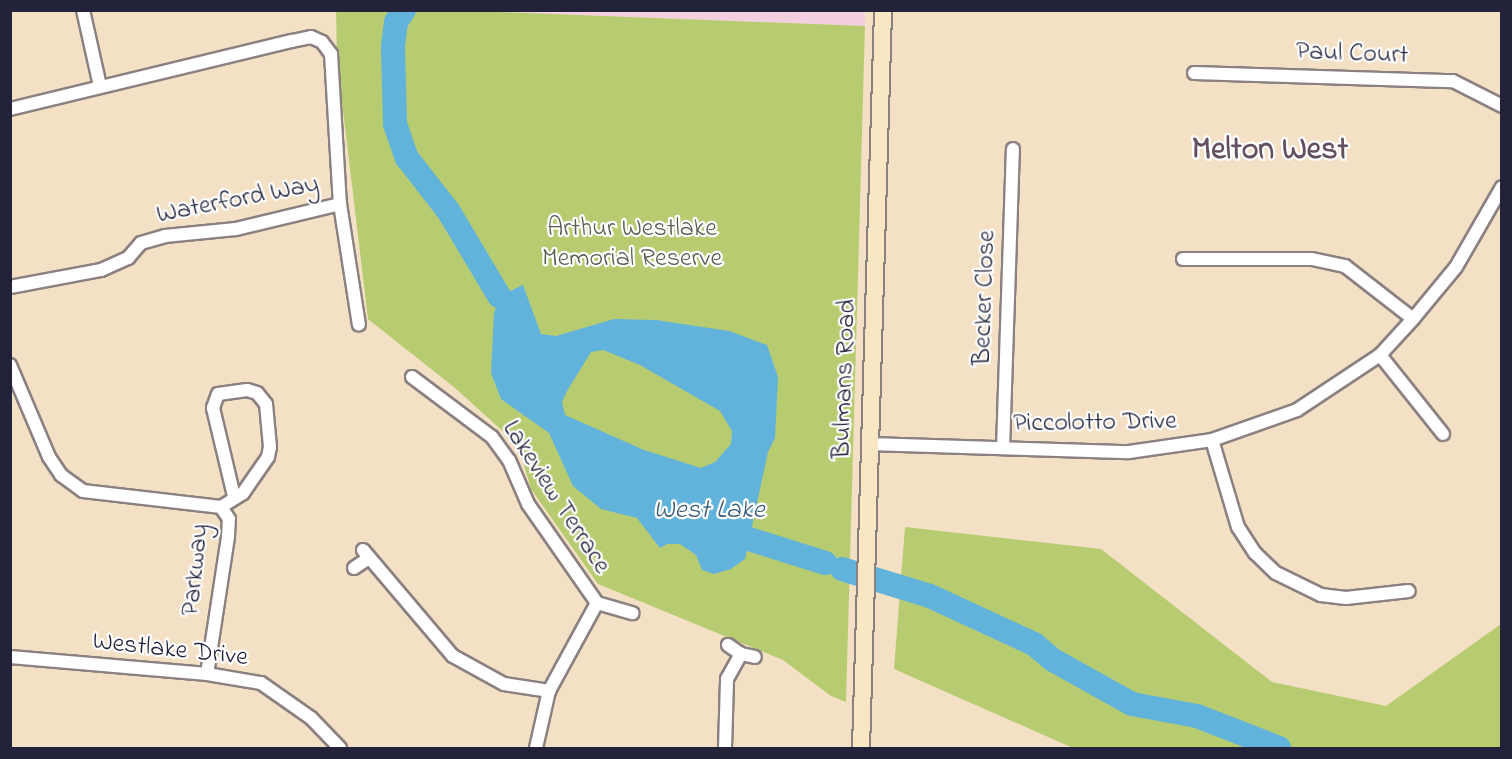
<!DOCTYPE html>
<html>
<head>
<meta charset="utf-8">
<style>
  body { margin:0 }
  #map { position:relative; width:1512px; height:759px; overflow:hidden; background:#f4e0c5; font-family:"Indie Flower",sans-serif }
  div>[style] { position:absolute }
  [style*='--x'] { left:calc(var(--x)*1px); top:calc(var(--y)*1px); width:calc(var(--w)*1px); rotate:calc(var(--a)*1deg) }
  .built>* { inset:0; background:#f3cfdf }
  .green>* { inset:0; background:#b7cc70 }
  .water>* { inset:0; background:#61b3dc }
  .river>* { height:24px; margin:-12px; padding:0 12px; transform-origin:12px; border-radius:12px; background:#61b3dc }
  .roads { filter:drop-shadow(2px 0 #8b8180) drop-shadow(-2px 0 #8b8180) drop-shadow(0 2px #8b8180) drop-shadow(0 -2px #8b8180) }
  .street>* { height:12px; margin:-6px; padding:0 6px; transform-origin:6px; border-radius:6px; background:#fff }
  .secondary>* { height:16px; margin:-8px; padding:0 8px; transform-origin:8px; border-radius:8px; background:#f9e7c3 }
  span { translate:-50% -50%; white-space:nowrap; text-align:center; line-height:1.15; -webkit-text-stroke:4.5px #fff; paint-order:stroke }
  .street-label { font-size:26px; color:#22223b }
  .park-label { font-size:26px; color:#565e4e }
  .water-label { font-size:27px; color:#3b5c7b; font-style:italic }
  .district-label { font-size:32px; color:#635160; font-weight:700 }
  .frame { position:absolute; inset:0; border:12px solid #22223b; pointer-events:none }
</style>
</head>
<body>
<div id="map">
  <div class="built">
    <div style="clip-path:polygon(447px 10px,865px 11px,865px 26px)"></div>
  </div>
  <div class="green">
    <div style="clip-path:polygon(447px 10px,865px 26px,846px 702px,831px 696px,783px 660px,598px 584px,531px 489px,518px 445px,455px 388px,368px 319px,337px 60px,336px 11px)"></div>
    <div style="clip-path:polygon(905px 527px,1101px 549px,1272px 682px,1386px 706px,1501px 624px,1501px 748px,1073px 748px,894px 669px)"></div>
  </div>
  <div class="water">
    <div style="clip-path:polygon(evenodd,523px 285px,541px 334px,556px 336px,614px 319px,656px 320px,729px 331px,767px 345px,778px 377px,775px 438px,768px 452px,745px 559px,731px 569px,714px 574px,702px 570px,696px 555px,680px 544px,667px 544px,660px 548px,637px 518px,601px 509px,573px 486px,549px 433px,501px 399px,491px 373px,494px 314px,499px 296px,523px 285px,603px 350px,640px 365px,720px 411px,732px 431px,731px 444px,715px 462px,701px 468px,644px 450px,565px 415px,562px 402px,567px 391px,591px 352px,603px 350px)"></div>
  </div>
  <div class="river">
    <div style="--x:404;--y:10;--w:14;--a:124"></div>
    <div style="--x:396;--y:22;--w:25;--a:97"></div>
    <div style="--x:393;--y:47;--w:77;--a:88.5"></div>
    <div style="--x:395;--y:124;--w:36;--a:71"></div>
    <div style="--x:407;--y:158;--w:68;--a:52.1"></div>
    <div style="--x:449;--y:212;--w:98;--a:59.2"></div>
    <div style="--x:749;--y:539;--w:80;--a:17.5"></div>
    <div style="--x:842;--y:569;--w:92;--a:17.1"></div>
    <div style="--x:930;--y:596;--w:115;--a:24.8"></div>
    <div style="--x:1034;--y:644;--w:25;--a:40"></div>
    <div style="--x:1053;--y:660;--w:90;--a:29.1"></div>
    <div style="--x:1132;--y:704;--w:66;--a:10.5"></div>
    <div style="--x:1197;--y:716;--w:88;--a:21.3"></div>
  </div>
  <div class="roads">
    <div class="street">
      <div style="--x:83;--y:10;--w:78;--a:77.4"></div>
      <div style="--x:1194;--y:73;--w:259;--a:1.8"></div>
      <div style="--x:1453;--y:81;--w:55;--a:27"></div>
      <div style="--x:10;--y:109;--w:290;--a:-13.6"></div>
      <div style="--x:292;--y:41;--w:19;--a:-12"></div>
      <div style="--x:311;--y:37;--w:12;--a:24"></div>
      <div style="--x:322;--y:42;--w:15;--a:53"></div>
      <div style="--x:331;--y:54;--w:150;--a:86.6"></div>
      <div style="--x:340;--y:204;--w:122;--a:81.1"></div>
      <div style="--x:1183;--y:259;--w:129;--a:0"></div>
      <div style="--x:1312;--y:259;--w:34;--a:12"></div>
      <div style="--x:1345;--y:266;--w:86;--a:37.9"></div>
      <div style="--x:10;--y:287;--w:93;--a:-10.6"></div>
      <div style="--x:101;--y:270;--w:30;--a:-24"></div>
      <div style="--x:128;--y:258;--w:20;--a:-49"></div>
      <div style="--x:141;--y:243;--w:25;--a:-16"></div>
      <div style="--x:165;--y:236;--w:71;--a:-5.6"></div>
      <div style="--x:236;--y:229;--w:107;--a:-13.5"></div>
      <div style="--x:1380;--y:355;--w:101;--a:51.4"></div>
      <div style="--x:10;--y:365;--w:100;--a:67"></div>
      <div style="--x:49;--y:457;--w:22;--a:56"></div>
      <div style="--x:61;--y:475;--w:27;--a:36"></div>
      <div style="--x:83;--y:491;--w:139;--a:6.6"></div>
      <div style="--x:412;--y:377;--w:100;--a:36.9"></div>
      <div style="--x:492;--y:437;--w:29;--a:54"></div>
      <div style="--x:509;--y:460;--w:48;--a:66.6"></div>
      <div style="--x:528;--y:504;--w:121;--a:55.1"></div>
      <div style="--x:597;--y:603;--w:37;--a:16"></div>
      <div style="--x:1212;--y:440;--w:91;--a:73.4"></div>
      <div style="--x:1238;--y:527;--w:31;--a:57"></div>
      <div style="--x:1255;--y:553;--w:29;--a:44"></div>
      <div style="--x:1276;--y:573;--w:50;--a:26.1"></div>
      <div style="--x:1321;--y:595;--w:25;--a:7"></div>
      <div style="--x:1346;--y:598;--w:63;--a:-6.3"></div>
      <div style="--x:869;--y:444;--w:260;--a:1.8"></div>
      <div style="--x:1129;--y:452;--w:84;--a:-8.2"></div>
      <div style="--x:1212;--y:440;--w:90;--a:-19.4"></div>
      <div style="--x:1297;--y:410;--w:100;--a:-33.5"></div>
      <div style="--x:1380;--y:355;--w:49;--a:-47.5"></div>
      <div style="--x:1413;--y:319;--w:67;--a:-50.4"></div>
      <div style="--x:1456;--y:267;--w:92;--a:-60.1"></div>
      <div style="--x:1003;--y:448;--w:299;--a:-88.1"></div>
      <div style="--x:221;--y:507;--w:26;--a:-32"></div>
      <div style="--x:243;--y:493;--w:44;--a:-55.2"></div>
      <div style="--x:268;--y:457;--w:10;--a:-79"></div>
      <div style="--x:270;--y:447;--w:43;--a:-95.3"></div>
      <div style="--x:266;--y:404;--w:14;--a:-129"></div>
      <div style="--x:257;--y:393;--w:10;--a:-163"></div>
      <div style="--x:247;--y:390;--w:29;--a:172"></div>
      <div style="--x:218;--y:394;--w:15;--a:110"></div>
      <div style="--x:213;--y:408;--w:90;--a:76.6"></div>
      <div style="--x:363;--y:550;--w:139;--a:49.7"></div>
      <div style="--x:453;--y:656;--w:58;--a:28.8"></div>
      <div style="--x:504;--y:684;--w:46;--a:8.8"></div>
      <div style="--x:354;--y:568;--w:18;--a:-34"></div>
      <div style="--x:728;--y:645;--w:16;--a:35"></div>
      <div style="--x:741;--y:654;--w:14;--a:12"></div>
      <div style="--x:10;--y:657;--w:198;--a:4.9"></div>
      <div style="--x:207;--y:674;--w:55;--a:9.5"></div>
      <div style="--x:261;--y:683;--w:61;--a:35"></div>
      <div style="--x:311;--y:718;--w:42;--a:46"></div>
      <div style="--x:207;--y:674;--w:140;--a:-81.3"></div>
      <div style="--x:228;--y:536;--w:17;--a:-87"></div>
      <div style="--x:229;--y:519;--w:14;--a:-124"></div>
      <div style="--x:536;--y:748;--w:58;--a:-77.2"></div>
      <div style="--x:549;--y:691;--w:100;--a:-61.4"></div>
      <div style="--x:725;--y:748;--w:69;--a:-88.3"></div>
      <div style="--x:727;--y:679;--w:29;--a:-61"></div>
    </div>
    <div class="secondary">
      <div style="--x:861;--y:748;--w:738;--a:-88.29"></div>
    </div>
  </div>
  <div class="street-label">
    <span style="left:1352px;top:55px;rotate:2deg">Paul Court</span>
    <span style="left:238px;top:201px;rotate:-11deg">Waterford Way</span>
    <span style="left:986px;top:298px;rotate:-88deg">Becker Close</span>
    <span style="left:846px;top:379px;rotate:-88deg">Bulmans Road</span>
    <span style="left:1095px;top:424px;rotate:-1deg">Piccolotto Drive</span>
    <span style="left:555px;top:498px;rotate:57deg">Lakeview Terrace</span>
    <span style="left:197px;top:570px;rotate:-84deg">Parkway</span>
    <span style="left:170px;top:651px;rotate:6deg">Westlake Drive</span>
  </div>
  <div class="park-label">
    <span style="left:632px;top:245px">Arthur Westlake<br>Memorial Reserve</span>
  </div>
  <div class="water-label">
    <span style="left:709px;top:511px">West Lake</span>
  </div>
  <div class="district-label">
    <span style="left:1270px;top:151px">Melton West</span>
  </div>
  <div class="frame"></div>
</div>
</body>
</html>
